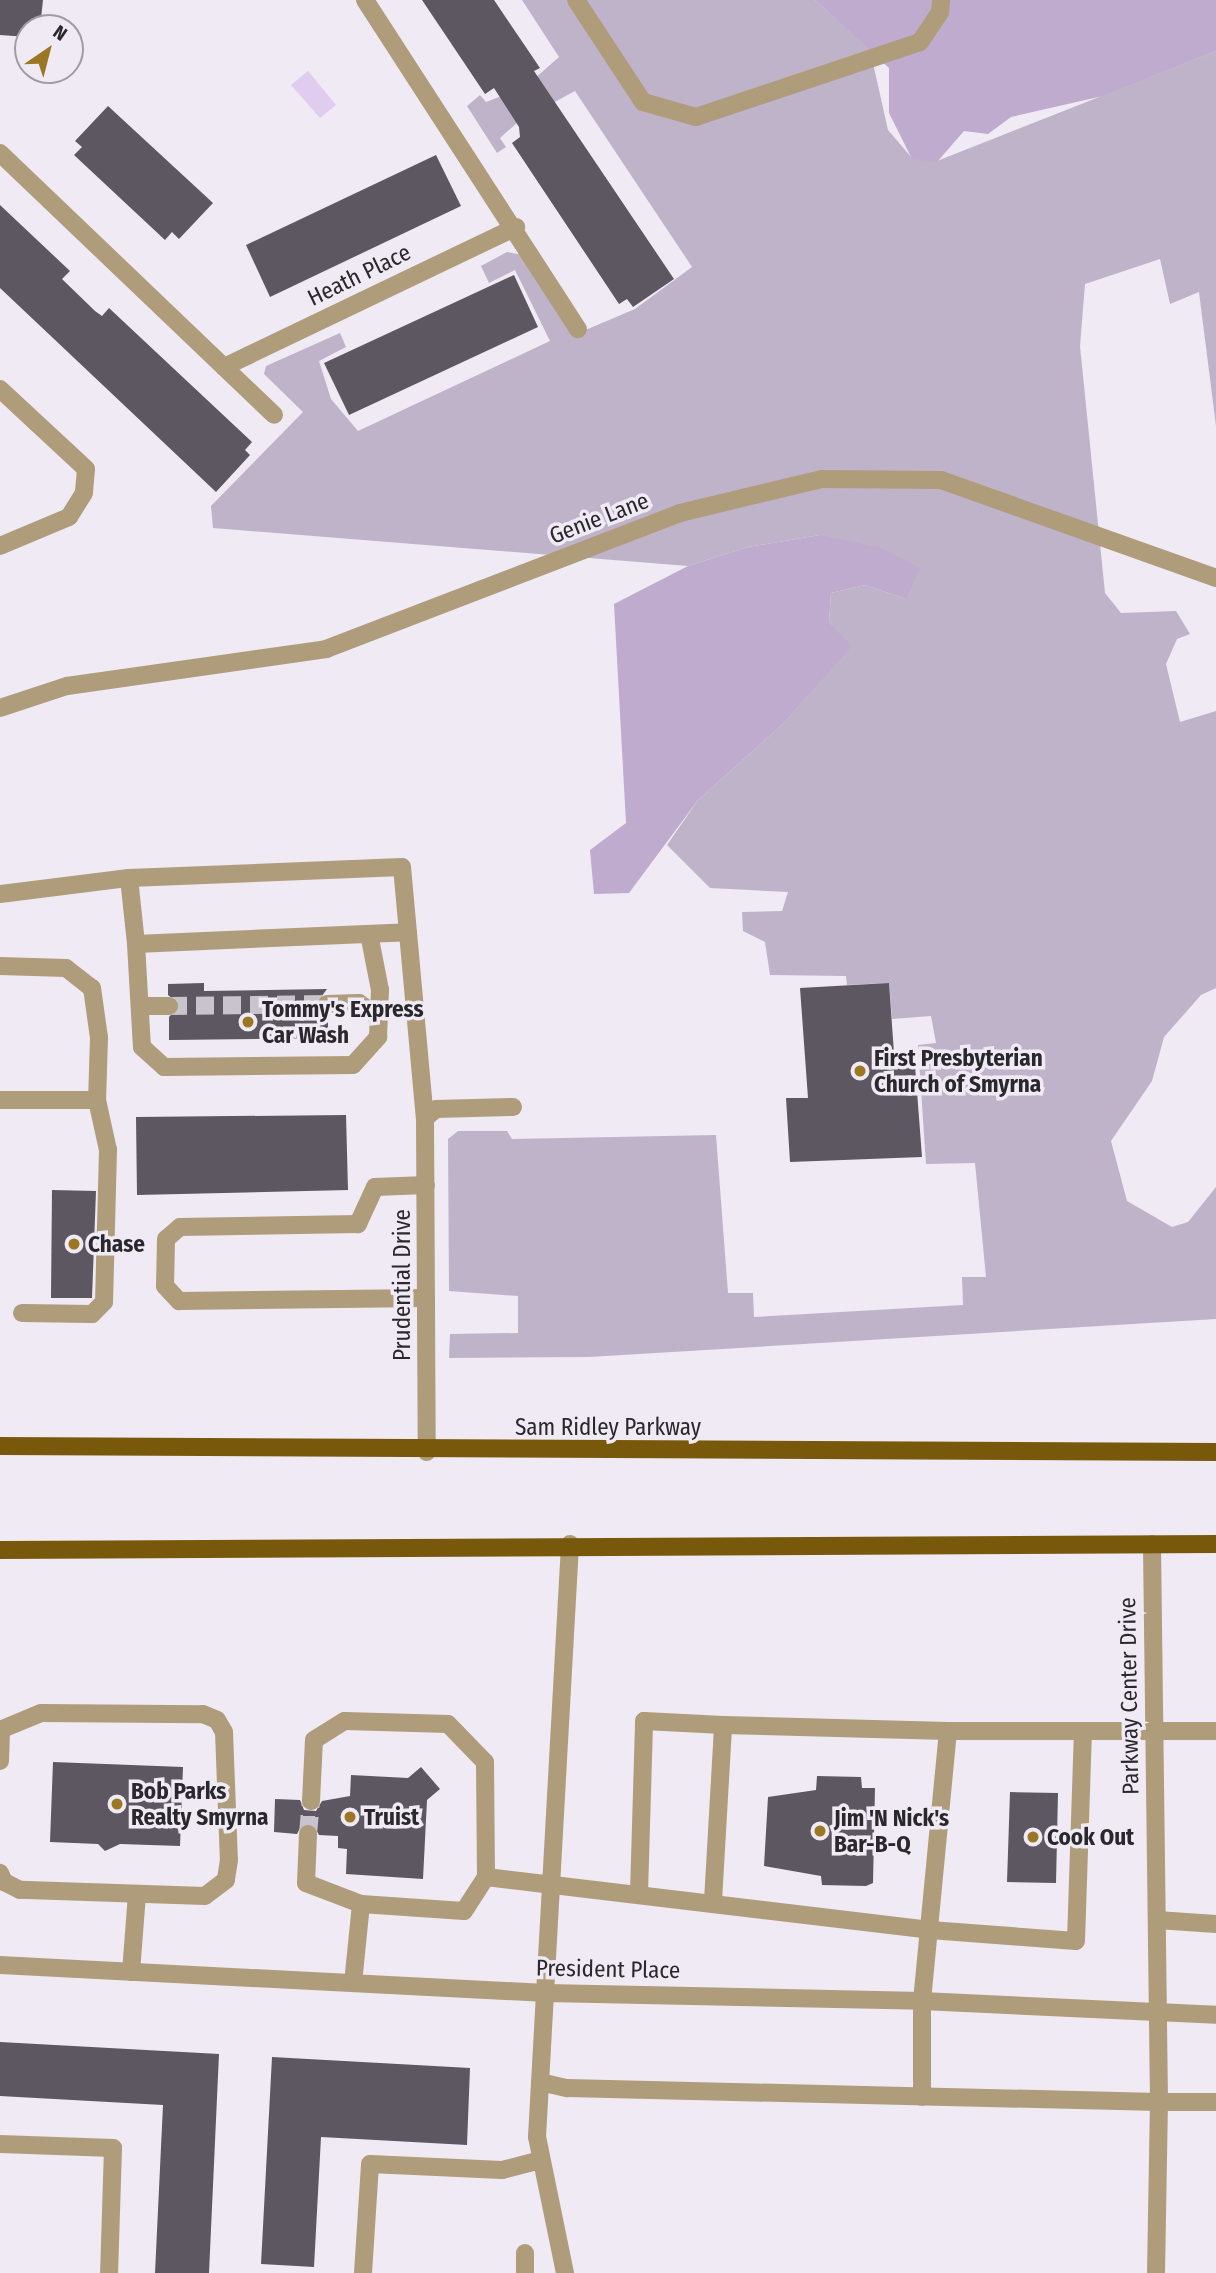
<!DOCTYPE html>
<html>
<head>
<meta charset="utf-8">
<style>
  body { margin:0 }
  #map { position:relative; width:1216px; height:2273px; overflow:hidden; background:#efeaf4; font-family:"Fira Sans Condensed",sans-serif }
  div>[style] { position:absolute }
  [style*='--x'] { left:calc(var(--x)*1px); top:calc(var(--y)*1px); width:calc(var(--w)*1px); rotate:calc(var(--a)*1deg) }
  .green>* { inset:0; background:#bfb3c9 }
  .forest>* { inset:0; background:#beabcd }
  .water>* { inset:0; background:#dfccef }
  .building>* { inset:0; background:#5c5760 }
  .minor-tunnel>* { height:18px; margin-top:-9px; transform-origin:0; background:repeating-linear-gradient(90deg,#c8c3cc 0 18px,transparent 0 27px) }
  .minor>* { height:18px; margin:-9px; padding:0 9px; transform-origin:9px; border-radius:9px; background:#ae9c7b }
  .major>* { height:18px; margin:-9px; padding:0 9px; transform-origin:9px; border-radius:9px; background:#78590c }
  .dots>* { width:19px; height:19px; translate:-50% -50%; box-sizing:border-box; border:4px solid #efeaf4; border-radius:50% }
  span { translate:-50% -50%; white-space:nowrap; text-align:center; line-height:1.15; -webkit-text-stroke:7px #efeaf4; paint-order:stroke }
  .street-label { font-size:23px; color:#2a282c }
  .poi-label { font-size:23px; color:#2a282c; font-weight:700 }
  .left { translate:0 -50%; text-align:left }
  .north { position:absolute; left:14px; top:14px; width:70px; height:70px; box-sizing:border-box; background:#efeaf4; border:2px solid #a09ca4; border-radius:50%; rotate:35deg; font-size:19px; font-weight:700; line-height:28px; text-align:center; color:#2a282c }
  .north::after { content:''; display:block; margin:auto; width:24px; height:32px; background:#9c7723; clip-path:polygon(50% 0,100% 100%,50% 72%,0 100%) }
</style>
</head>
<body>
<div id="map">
  <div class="green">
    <div style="clip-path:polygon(522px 0,815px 0,870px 50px,888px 130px,912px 158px,937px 161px,1216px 51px,1216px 426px,1199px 292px,1170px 304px,1160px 259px,1085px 284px,1080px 346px,1105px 593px,1121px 613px,1176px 611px,1190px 634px,1177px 639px,1166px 664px,1180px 722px,1216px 711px,1216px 988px,1201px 995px,1164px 1037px,1152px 1081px,1111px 1141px,1127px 1201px,1172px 1227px,1188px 1222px,1216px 1187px,1216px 1319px,589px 1357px,449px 1358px,450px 1334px,518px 1333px,518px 1296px,449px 1291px,448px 1139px,458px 1131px,507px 1131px,512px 1139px,716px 1135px,728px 1293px,753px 1293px,754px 1317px,963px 1305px,962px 1277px,986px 1277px,975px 1163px,926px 1164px,918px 1045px,936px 1043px,931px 1016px,892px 1019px,889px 983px,847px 985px,846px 976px,770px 975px,765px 942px,743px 931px,742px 912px,782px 911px,788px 892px,710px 888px,667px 845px,698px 800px,783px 724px,851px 646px,829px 622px,831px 593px,865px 585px,906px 599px,820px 535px,748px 547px,688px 566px,213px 528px,211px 506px,303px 412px,264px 374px,266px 366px,340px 333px,346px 347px,319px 361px,331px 399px,358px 431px,550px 341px,515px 270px,489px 283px,481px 266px,507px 252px,523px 255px,576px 334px,635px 309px,692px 267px,575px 91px,518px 122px,500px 138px,506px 147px,497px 153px,467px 106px,480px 95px,486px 102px,525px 87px,559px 57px)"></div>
  </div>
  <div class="forest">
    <div style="clip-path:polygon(815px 0,1216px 0,1216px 51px,1103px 96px,1011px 117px,988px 134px,964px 131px,937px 162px,912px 159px,889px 113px,889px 68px)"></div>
    <div style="clip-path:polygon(820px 535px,881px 548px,920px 568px,906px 599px,865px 585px,831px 593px,829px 622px,852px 646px,783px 724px,698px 800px,629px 893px,594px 894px,590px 850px,626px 823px,614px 604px,688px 566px,748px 547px)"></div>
  </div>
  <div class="water">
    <div style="clip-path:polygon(308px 71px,336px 105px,320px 118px,291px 85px)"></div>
  </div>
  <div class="building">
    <div style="clip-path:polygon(0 0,43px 0,40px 28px,28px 28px,28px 37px,0 35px)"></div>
    <div style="clip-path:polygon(422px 0,494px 0,540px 68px,534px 71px,674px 279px,633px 307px,627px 299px,619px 304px,512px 143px,520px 137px,519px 127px,494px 88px,485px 94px)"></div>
    <div style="clip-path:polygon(108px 106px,213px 203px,179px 239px,172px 232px,165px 240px,74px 155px,82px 147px,75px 141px)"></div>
    <div style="clip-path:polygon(436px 155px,461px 206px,270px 297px,246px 245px)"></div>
    <div style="clip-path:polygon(0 205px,70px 271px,62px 279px,95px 311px,102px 316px,109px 308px,252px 442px,245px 450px,250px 455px,216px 492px,0 288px)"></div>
    <div style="clip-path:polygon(514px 275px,538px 327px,349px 415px,324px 363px)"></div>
    <div style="clip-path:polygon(204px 983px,204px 991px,327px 989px,316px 1004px,328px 1015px,328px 1038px,169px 1040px,169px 1017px,180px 1005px,168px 995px,168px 984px)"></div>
    <div style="clip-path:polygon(889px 983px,894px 1053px,914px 1052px,922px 1157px,790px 1162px,786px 1098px,808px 1098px,800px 988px)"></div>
    <div style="clip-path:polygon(346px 1115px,348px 1190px,137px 1195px,136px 1117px)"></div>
    <div style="clip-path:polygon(52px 1190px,96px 1191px,92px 1298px,51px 1298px)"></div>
    <div style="clip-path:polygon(53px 1762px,183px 1767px,180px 1846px,120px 1844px,105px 1851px,98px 1844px,50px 1842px)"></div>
    <div style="clip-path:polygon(421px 1767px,440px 1789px,427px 1800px,423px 1879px,346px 1874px,347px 1849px,338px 1848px,338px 1836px,319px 1835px,313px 1824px,302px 1824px,297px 1834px,274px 1832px,275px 1799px,300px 1800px,304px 1810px,316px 1811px,322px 1801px,350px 1796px,351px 1775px,408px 1778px)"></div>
    <div style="clip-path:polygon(817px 1776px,861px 1777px,862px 1788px,875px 1788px,873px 1883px,866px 1886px,822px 1885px,821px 1876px,764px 1866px,768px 1797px,816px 1790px)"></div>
    <div style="clip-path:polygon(1010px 1792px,1058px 1793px,1056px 1883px,1007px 1882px)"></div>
    <div style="clip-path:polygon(0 2042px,219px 2054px,209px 2273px,155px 2273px,163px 2105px,0 2096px)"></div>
    <div style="clip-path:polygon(272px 2057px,470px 2068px,467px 2145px,321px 2137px,314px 2267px,261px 2264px)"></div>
  </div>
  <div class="minor-tunnel">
    <div style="--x:169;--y:1006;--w:158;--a:-0.7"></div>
    <div style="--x:308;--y:1834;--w:33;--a:-85"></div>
  </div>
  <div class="minor">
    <div style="--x:365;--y:0;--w:392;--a:57.1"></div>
    <div style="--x:576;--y:0;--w:122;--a:56.7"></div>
    <div style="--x:643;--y:102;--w:55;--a:15.8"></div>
    <div style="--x:696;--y:117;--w:236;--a:-18.5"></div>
    <div style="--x:920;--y:42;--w:36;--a:-56"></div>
    <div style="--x:940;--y:12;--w:12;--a:-85"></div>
    <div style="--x:0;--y:153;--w:379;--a:43.7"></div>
    <div style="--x:224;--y:367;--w:324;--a:-25.6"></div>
    <div style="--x:0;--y:389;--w:117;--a:42.9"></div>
    <div style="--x:86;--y:469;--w:24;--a:95"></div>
    <div style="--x:84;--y:493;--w:28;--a:122"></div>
    <div style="--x:69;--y:517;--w:75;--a:157.2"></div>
    <div style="--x:0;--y:708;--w:71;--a:-18.2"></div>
    <div style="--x:67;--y:686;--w:262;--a:-8.1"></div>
    <div style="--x:326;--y:649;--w:379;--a:-21"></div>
    <div style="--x:680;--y:513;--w:146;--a:-13.5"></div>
    <div style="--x:822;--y:479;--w:119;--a:0.5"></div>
    <div style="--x:941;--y:480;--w:292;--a:19.6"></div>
    <div style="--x:129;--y:878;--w:66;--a:83.9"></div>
    <div style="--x:136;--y:944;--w:272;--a:-2.5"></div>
    <div style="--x:0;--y:894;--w:130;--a:-7.1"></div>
    <div style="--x:129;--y:878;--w:273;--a:-2.3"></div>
    <div style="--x:402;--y:867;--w:252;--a:84.8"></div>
    <div style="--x:425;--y:1118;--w:334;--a:89.7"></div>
    <div style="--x:136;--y:944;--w:103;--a:86.7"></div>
    <div style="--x:142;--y:1047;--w:30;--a:42"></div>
    <div style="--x:164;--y:1067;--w:189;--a:-0.6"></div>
    <div style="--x:353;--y:1065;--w:38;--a:-48"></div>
    <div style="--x:378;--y:1037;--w:47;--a:-87.6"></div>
    <div style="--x:380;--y:990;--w:57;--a:-101.1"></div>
    <div style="--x:0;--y:966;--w:66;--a:1.7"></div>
    <div style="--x:66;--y:968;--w:33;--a:38"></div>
    <div style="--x:92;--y:988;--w:50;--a:82"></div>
    <div style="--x:99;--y:1038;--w:62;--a:91.8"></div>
    <div style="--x:97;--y:1100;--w:51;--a:77.6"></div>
    <div style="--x:108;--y:1150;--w:152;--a:91.5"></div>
    <div style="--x:104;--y:1302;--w:17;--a:135"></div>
    <div style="--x:92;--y:1314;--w:70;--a:-179.2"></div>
    <div style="--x:327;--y:1004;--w:32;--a:-2"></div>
    <div style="--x:359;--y:1003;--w:24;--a:35"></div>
    <div style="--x:140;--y:1006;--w:29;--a:0"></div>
    <div style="--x:0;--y:1100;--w:97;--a:0"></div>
    <div style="--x:425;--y:1118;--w:14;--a:-39"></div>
    <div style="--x:436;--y:1109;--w:77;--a:-1.5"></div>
    <div style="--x:426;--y:1185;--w:51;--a:177.8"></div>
    <div style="--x:375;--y:1187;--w:41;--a:114.7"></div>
    <div style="--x:358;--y:1224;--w:178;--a:179"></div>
    <div style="--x:180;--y:1227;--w:18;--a:139"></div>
    <div style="--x:166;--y:1239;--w:47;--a:91.2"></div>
    <div style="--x:165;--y:1286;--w:21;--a:47"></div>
    <div style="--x:179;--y:1301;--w:247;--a:-0.7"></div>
    <div style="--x:0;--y:1730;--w:44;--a:-22.5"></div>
    <div style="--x:41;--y:1713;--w:162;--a:0.4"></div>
    <div style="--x:203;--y:1714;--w:15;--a:23"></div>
    <div style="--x:217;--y:1720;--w:14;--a:60"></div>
    <div style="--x:224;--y:1732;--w:128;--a:87.8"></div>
    <div style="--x:229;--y:1860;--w:20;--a:99"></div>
    <div style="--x:226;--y:1880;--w:26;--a:143"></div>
    <div style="--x:205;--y:1896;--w:185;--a:-178.1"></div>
    <div style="--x:20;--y:1890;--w:18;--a:-153"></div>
    <div style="--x:4;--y:1882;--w:10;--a:-114"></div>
    <div style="--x:0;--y:1761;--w:31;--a:-88"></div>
    <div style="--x:311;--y:1801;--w:61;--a:-87.2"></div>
    <div style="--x:314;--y:1740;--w:36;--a:-32"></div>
    <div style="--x:345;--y:1721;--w:103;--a:1.7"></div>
    <div style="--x:448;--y:1724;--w:53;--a:45.8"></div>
    <div style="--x:485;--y:1762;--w:115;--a:89.5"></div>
    <div style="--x:308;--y:1834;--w:49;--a:92.3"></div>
    <div style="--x:306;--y:1883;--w:59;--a:20.9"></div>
    <div style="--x:639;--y:1893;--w:172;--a:-88.3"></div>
    <div style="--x:644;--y:1721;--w:79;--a:2.9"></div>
    <div style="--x:713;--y:1901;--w:176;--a:-86.7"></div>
    <div style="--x:723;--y:1725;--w:225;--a:1.5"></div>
    <div style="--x:1157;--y:1920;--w:59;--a:3.9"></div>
    <div style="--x:0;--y:1965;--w:547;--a:2.94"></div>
    <div style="--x:546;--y:1993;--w:376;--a:1.2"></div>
    <div style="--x:922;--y:2001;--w:294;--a:2.7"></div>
    <div style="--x:131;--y:1972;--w:78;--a:-85.6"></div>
    <div style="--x:353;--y:1983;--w:79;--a:-84.2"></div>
    <div style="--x:361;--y:1904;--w:103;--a:3.9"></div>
    <div style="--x:464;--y:1911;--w:40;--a:-57.1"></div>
    <div style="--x:486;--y:1877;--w:447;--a:6.8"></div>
    <div style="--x:930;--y:1930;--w:146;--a:4.3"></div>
    <div style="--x:1076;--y:1941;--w:209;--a:-88.1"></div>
    <div style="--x:540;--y:2082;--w:28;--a:13"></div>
    <div style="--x:567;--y:2088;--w:592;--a:1.35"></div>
    <div style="--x:1159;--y:2102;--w:558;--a:-90.72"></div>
    <div style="--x:922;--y:2097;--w:96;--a:-90"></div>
    <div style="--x:922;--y:2001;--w:271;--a:-84.5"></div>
    <div style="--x:948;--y:1731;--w:268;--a:0"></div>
    <div style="--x:0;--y:2144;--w:113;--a:2"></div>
    <div style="--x:113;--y:2148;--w:125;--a:91.8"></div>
    <div style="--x:363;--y:2273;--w:109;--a:-86.3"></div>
    <div style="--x:370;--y:2164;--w:132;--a:2.6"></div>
    <div style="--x:502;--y:2170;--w:40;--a:-14.4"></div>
    <div style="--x:525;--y:2273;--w:20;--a:-90"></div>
    <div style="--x:565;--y:2273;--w:139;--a:-101.6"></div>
    <div style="--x:537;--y:2137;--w:594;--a:-86.81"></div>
    <div style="--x:1156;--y:2273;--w:171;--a:-89"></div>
    <div style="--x:1159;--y:2102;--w:57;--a:0"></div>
  </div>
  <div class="major">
    <div style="--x:0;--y:1446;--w:1216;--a:0.28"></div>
    <div style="--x:0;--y:1550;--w:1216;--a:-0.28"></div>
  </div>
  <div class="dots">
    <div style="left:248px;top:1022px;background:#9c7723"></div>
    <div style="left:860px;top:1071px;background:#9c7723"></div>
    <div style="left:74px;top:1244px;background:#9c7723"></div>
    <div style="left:117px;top:1804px;background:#9c7723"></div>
    <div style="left:350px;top:1817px;background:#9c7723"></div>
    <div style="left:820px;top:1831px;background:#9c7723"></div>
    <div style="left:1033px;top:1837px;background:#9c7723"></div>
  </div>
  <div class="street-label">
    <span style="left:359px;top:275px;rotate:-26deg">Heath Place</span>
    <span style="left:599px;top:518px;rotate:-21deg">Genie Lane</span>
    <span style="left:402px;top:1285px;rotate:-90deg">Prudential Drive</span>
    <span style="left:608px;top:1427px">Sam Ridley Parkway</span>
    <span style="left:1129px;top:1696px;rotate:-91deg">Parkway Center Drive</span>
    <span style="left:608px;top:1969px;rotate:1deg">President Place</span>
  </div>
  <div class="poi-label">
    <span class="left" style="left:262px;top:1022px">Tommy's Express<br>Car Wash</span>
    <span class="left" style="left:874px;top:1071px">First Presbyterian<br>Church of Smyrna</span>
    <span class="left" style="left:88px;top:1244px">Chase</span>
    <span class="left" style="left:131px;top:1804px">Bob Parks<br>Realty Smyrna</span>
    <span class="left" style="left:364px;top:1817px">Truist</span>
    <span class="left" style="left:834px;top:1831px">Jim 'N Nick's<br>Bar-B-Q</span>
    <span class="left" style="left:1047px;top:1837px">Cook Out</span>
  </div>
  <div class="north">N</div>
</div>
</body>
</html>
